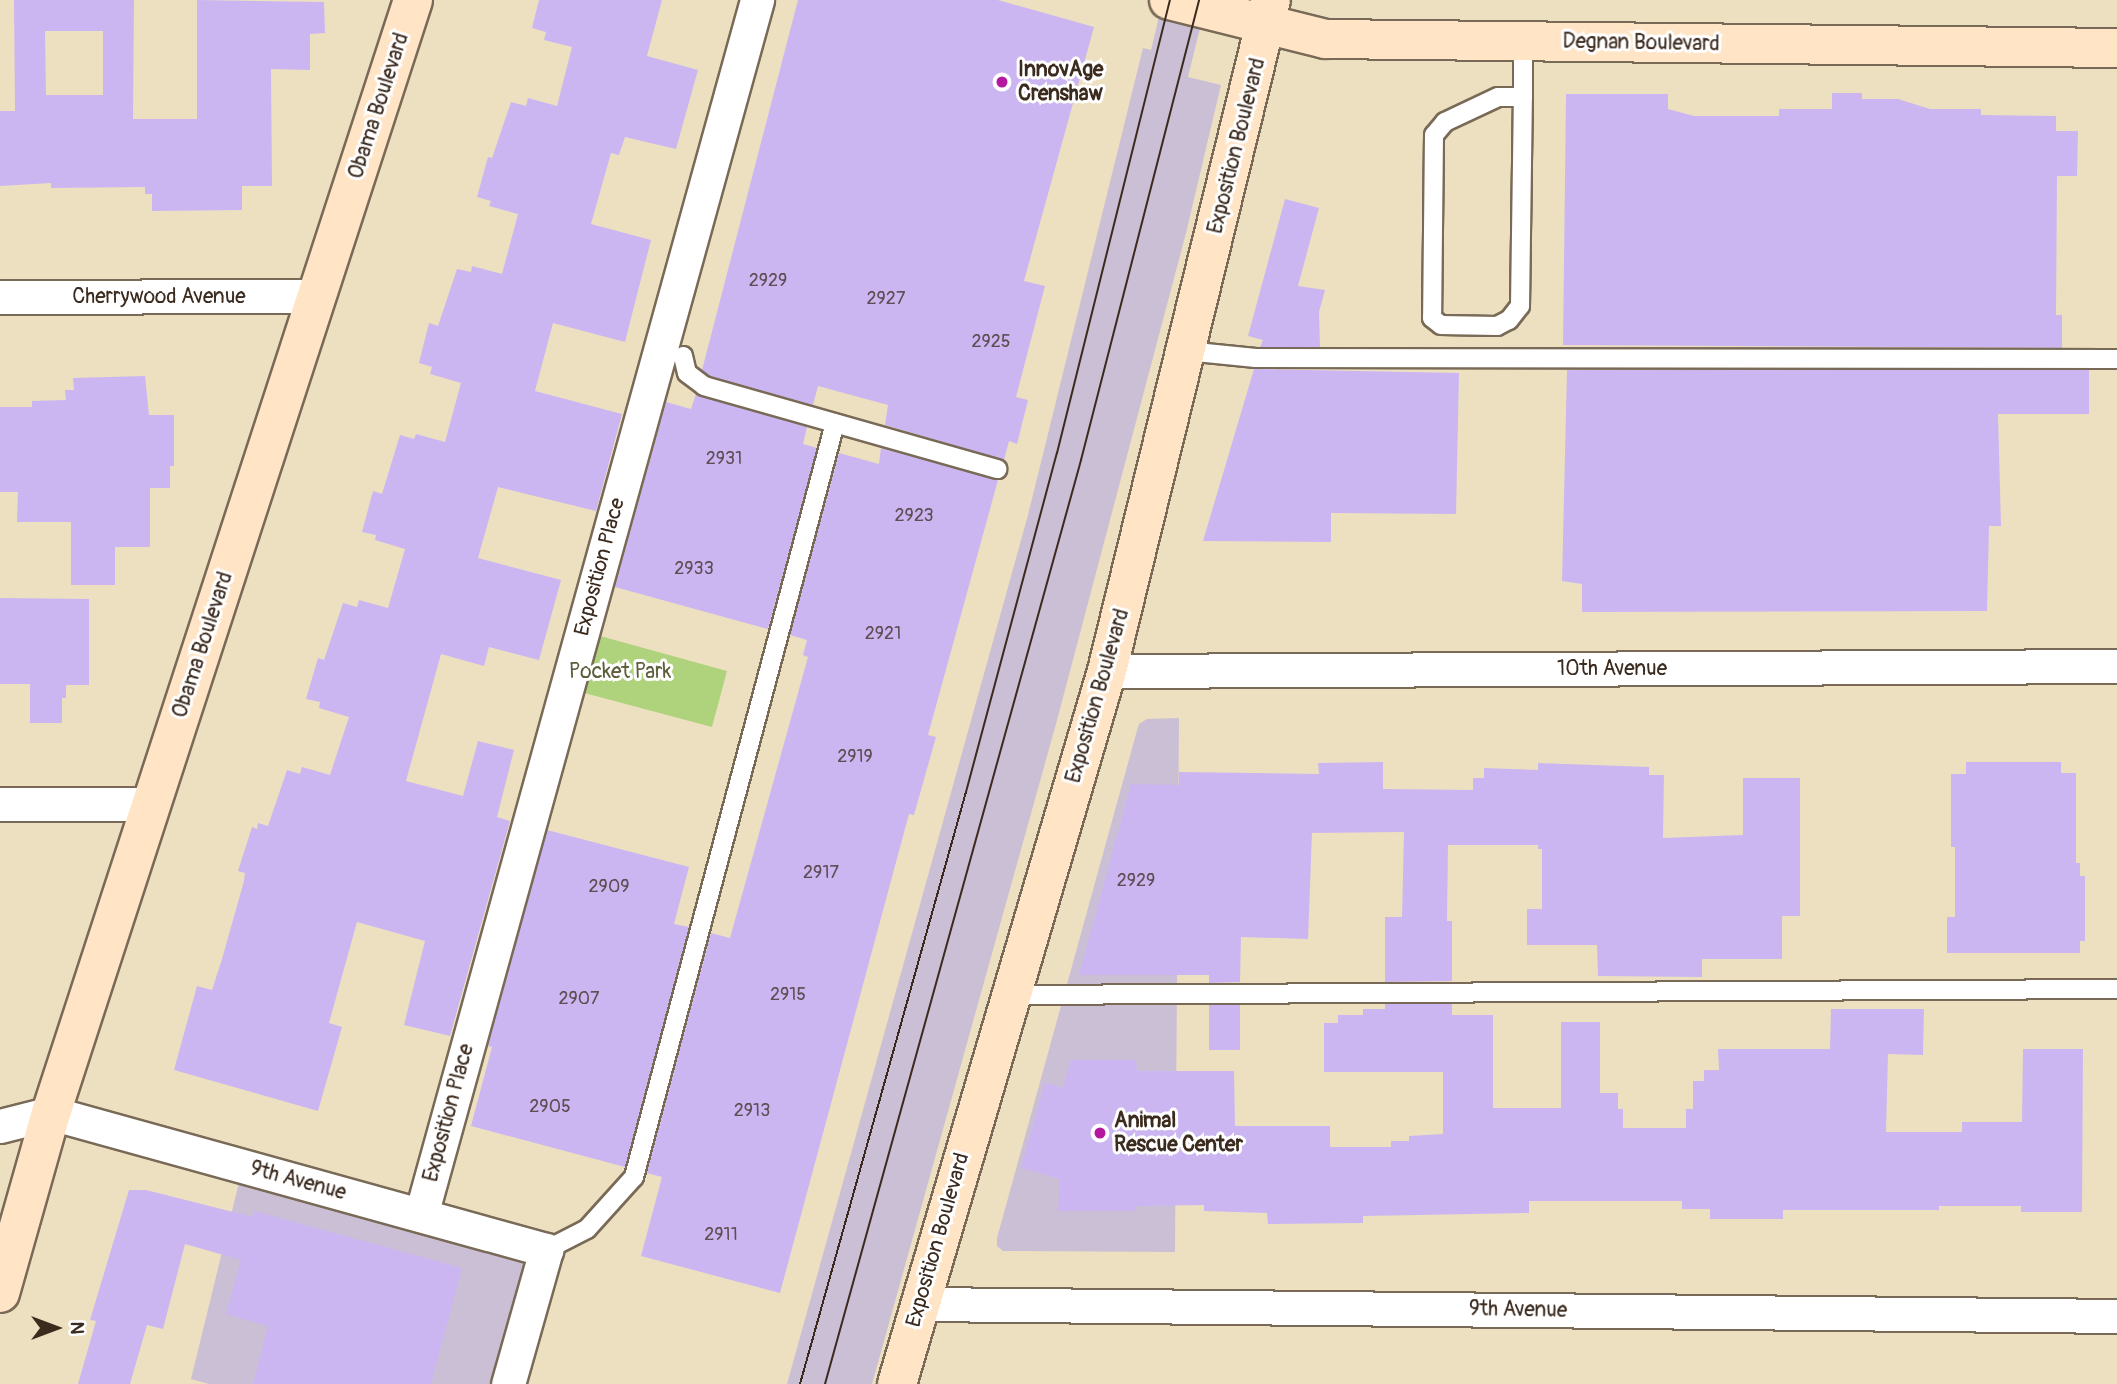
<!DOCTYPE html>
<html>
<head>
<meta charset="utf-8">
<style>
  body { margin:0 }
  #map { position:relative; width:2117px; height:1384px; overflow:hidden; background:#ede0c0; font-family:Pangolin,sans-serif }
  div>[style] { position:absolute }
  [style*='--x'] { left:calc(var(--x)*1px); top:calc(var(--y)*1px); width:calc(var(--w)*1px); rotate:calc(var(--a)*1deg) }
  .industrial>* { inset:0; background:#cbbfd5 }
  .green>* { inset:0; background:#afd37c }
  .building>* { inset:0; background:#cbb6f2 }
  .roads { filter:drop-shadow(2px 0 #796a57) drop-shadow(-2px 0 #796a57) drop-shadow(0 2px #796a57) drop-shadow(0 -2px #796a57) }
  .lane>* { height:18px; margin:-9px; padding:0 9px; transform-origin:9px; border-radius:9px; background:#fff }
  .street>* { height:33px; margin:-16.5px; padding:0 16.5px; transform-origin:16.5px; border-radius:16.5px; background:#fff }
  .secondary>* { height:38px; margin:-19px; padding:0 19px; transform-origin:19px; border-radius:19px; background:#ffe4c6 }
  .tram>* { height:2px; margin:-1px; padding:0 1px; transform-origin:1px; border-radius:1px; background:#3b2a1e }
  .dots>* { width:19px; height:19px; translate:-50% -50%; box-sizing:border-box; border:4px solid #fff; border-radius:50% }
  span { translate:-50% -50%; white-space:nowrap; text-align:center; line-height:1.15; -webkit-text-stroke:6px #fff; paint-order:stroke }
  .number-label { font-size:18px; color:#5f4d53 }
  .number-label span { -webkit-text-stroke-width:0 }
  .street-label { font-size:21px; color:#3b2a1e }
  .poi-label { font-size:21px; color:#3b2a1e; font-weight:700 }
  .left { translate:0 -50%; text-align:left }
  .park-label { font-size:21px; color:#5e5d3a }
  .north { position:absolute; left:21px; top:1293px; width:70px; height:70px; -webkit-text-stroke:5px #fff; paint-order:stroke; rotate:90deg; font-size:19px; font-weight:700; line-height:28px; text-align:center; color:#3b2a1e }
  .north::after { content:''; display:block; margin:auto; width:24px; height:32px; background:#3b2a1e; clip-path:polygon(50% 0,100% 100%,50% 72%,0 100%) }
</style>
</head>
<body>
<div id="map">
  <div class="industrial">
    <div style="clip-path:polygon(1163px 0,1207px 0,1188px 77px,1221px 85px,1186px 233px,1056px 724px,872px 1384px,787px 1384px,1028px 515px,1143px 48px,1151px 50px)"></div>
    <div style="clip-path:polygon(1179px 718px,1175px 1252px,1003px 1251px,997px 1246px,997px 1238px,1136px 734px,1139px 724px,1147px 719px)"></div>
    <div style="clip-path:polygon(243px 1166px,546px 1250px,508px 1384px,209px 1384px,191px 1379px)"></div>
  </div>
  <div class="green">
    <div style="clip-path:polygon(593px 634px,727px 671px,712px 727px,577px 691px)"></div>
  </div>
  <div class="building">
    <div style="clip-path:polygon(evenodd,14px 0,134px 0,133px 119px,197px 119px,197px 0,324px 2px,325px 33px,310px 34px,310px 70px,271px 69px,272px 186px,242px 186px,242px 210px,152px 211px,152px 194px,145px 194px,145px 187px,51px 188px,51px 183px,0 186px,0 111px,15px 111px,14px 0,45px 31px,103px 31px,103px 95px,46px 95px,45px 31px)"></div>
    <div style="clip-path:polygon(539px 0,662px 0,647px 56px,698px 70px,676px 149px,625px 137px,619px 155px,611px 153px,591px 224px,651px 240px,625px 342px,553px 323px,535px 391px,622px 414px,596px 511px,498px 487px,478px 558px,561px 580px,539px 660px,489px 647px,484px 666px,441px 654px,406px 781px,463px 796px,478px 741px,514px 750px,497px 817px,510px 821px,450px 1036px,404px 1025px,425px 941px,357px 922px,329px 1023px,342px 1027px,318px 1111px,174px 1070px,197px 986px,212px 990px,222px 959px,244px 881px,245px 873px,238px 871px,252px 827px,257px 829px,258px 823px,268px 826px,287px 770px,300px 774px,302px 767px,330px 775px,349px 717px,319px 708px,320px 702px,306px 699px,318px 658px,324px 660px,343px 603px,357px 607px,359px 600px,388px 608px,405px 549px,375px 540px,376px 535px,362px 532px,373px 491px,382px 494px,400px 435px,414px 439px,416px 434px,445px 442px,461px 383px,430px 374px,432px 367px,419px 363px,429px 323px,438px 326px,457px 269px,471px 272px,472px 266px,502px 274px,518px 214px,489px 206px,491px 201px,477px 197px,488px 157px,492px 158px,511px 102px,526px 106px,528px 98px,557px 106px,572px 47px,544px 40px,546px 32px,532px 28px)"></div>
    <div style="clip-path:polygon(798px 0,998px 0,1094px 27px,1024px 281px,1045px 286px,1016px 397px,1028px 400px,1017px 444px,1009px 441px,1004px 460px,885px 425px,888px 405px,818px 386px,813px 405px,709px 376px,702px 370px)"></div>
    <div style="clip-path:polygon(1832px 93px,1862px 93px,1862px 99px,1898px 99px,1930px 109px,1981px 109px,1981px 115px,2056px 116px,2056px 131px,2078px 131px,2077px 176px,2057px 176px,2056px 315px,2062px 315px,2062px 348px,1563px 345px,1566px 94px,1668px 94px,1668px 109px,1694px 116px,1779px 116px,1779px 109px,1832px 109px)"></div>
    <div style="clip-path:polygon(1285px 199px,1319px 208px,1298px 286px,1325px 290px,1319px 312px,1320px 347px,1260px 347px,1263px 340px,1248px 336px)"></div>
    <div style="clip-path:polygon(1254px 369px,1459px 373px,1456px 514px,1331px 513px,1331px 542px,1203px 541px)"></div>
    <div style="clip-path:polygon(1567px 370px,2089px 370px,2089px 414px,1998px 414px,2001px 526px,1989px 526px,1987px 611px,1582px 612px,1582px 584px,1562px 581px)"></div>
    <div style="clip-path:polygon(145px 376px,149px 415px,174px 415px,174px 466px,170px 466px,170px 488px,150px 488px,150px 547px,115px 547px,115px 585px,71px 585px,71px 522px,17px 522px,18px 492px,0 492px,0 407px,32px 407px,32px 401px,66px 400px,65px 390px,74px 390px,73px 378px)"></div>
    <div style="clip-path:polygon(696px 394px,807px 427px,803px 444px,817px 448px,768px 629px,615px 587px,666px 402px,691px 409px)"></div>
    <div style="clip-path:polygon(881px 448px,998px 480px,928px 735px,936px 737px,914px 815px,909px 814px,780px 1293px,641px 1256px,662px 1177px,647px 1173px,711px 933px,730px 938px,808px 657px,803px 655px,807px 640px,790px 635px,839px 453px,879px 464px)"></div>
    <div style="clip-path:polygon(0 598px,89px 599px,89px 685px,66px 685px,66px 698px,62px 698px,62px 723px,30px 723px,30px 684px,0 684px)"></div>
    <div style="clip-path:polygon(1383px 762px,1383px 789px,1473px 790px,1473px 778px,1484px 778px,1484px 768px,1538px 770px,1538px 763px,1649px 767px,1649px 775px,1664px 775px,1663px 838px,1743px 835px,1743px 778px,1800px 778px,1800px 916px,1782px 916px,1782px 959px,1702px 959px,1702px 977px,1598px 976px,1597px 945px,1527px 945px,1527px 909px,1542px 909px,1542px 849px,1538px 849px,1538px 845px,1448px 845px,1447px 921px,1452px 921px,1452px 981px,1385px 982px,1385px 917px,1402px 917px,1404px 832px,1312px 833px,1308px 939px,1241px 937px,1240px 982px,1209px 983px,1209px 975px,1079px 975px,1131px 784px,1179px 785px,1179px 772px,1319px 774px,1318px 763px)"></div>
    <div style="clip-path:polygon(1966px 762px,2061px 762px,2061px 773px,2076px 773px,2076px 863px,2080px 863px,2080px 876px,2085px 876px,2085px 941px,2080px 941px,2080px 953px,1947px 953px,1947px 917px,1955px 917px,1955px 847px,1951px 847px,1951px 774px,1966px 774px)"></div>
    <div style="clip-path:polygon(547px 830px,689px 867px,674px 924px,689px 927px,625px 1167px,471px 1126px,492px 1047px,488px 1046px)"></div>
    <div style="clip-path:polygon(1385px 1004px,1452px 1004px,1452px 1015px,1493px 1015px,1493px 1108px,1561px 1108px,1561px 1022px,1600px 1022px,1600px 1093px,1618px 1093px,1618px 1109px,1623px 1109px,1623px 1128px,1686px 1128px,1686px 1109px,1693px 1109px,1693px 1081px,1704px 1081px,1704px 1070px,1719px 1070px,1718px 1049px,1830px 1049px,1831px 1009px,1924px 1009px,1923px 1055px,1888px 1054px,1886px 1132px,1962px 1132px,1962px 1122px,2022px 1122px,2023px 1049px,2083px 1049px,2082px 1212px,2021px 1212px,2021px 1206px,1939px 1206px,1939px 1210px,1783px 1210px,1783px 1219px,1710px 1219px,1710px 1209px,1682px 1209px,1682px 1201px,1529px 1201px,1529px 1213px,1363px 1216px,1363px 1223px,1268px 1224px,1267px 1213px,1204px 1211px,1204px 1205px,1136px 1206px,1136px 1211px,1058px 1211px,1060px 1179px,1021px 1168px,1045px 1082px,1063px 1088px,1071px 1060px,1136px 1060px,1137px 1071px,1234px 1071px,1235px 1126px,1330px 1126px,1330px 1147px,1391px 1147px,1391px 1141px,1409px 1141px,1409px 1136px,1443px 1134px,1443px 1072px,1324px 1072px,1324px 1023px,1338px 1023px,1338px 1015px,1363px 1015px,1363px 1009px,1385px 1009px)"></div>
    <div style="clip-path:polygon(1209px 1005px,1240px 1005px,1240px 1050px,1209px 1050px)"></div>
    <div style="clip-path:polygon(129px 1190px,146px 1190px,253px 1217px,254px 1211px,462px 1268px,431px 1384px,253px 1384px,268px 1326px,226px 1314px,241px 1260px,185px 1244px,163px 1329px,147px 1325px,130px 1384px,78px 1384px,96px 1321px,90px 1320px)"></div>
  </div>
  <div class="roads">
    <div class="lane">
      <div style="--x:1523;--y:97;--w:25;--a:180"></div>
      <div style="--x:1498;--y:97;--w:59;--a:154.7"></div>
      <div style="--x:1445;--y:122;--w:17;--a:130"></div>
      <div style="--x:1434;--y:135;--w:183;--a:90.6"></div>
      <div style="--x:1432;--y:318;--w:11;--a:38"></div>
      <div style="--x:1441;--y:325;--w:56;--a:1"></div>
      <div style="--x:1497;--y:326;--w:13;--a:-27"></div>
      <div style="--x:1509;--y:320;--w:18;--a:-52"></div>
      <div style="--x:1520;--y:306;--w:209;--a:-89.2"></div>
      <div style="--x:1523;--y:97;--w:55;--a:-90"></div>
      <div style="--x:1186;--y:351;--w:70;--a:5.7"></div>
      <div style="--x:1256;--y:358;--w:861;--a:0.07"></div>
      <div style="--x:683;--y:356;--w:17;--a:77"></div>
      <div style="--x:687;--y:373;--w:21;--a:37"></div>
      <div style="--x:704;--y:386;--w:305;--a:15.8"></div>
      <div style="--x:1011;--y:995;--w:1106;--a:-0.31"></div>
      <div style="--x:546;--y:1250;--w:46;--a:-27.1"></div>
      <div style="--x:587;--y:1229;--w:70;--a:-47.9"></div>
      <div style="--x:634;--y:1177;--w:780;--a:-75.07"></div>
    </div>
    <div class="street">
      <div style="--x:0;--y:297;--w:318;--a:-0.2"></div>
      <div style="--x:1107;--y:671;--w:1010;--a:-0.28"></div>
      <div style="--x:0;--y:804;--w:150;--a:0"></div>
      <div style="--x:0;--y:1126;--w:53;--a:-14.3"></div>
      <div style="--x:51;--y:1113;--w:514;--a:15.47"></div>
      <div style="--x:546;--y:1250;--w:139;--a:105.8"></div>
      <div style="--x:421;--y:1215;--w:1261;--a:-74.54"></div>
      <div style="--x:919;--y:1304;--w:1198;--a:0.57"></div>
    </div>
    <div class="secondary">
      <div style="--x:1169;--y:0;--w:161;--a:14"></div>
      <div style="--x:1325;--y:39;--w:792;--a:0.65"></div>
      <div style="--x:0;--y:1293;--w:187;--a:-74.2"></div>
      <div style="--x:51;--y:1113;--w:1170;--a:-71.98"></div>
      <div style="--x:897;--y:1384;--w:743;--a:-73.59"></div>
      <div style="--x:1107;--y:671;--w:691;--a:-76.27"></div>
    </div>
  </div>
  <div class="tram">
    <div style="--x:800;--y:1384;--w:615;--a:-74.34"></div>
    <div style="--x:966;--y:792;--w:351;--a:-75"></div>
    <div style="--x:1057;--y:453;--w:467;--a:-76"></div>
    <div style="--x:825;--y:1384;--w:959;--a:-74.51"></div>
    <div style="--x:1081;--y:460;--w:475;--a:-75.6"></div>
  </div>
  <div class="dots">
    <div style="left:1002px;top:82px;background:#b5179e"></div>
    <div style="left:1100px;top:1133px;background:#b5179e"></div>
  </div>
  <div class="number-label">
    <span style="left:768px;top:281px">2929</span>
    <span style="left:886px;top:299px">2927</span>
    <span style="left:991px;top:342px">2925</span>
    <span style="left:724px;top:459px">2931</span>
    <span style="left:914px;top:516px">2923</span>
    <span style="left:694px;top:569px">2933</span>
    <span style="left:883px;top:634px">2921</span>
    <span style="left:855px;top:757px">2919</span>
    <span style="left:821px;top:873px">2917</span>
    <span style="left:1136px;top:881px">2929</span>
    <span style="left:609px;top:887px">2909</span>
    <span style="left:788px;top:995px">2915</span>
    <span style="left:579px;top:999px">2907</span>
    <span style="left:550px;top:1107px">2905</span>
    <span style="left:752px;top:1111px">2913</span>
    <span style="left:721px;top:1235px">2911</span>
  </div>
  <div class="street-label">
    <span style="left:1641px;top:43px;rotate:1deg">Degnan Boulevard</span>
    <span style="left:379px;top:106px;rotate:-72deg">Obama Boulevard</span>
    <span style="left:1237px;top:146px;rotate:-76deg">Exposition Boulevard</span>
    <span style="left:159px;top:297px">Cherrywood Avenue</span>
    <span style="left:600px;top:567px;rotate:-75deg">Exposition Place</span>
    <span style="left:203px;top:645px;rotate:-72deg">Obama Boulevard</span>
    <span style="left:1612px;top:669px">10th Avenue</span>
    <span style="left:1098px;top:696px;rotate:-74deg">Exposition Boulevard</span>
    <span style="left:449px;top:1113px;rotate:-75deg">Exposition Place</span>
    <span style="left:298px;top:1181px;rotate:15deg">9th Avenue</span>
    <span style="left:938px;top:1240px;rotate:-74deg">Exposition Boulevard</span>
    <span style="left:1518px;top:1310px;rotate:1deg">9th Avenue</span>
  </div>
  <div class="poi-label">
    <span class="left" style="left:1018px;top:82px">InnovAge<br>Crenshaw</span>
    <span class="left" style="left:1114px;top:1133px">Animal<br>Rescue Center</span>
  </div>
  <div class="park-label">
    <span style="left:620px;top:672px">Pocket Park</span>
  </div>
  <div class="north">N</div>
</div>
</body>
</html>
